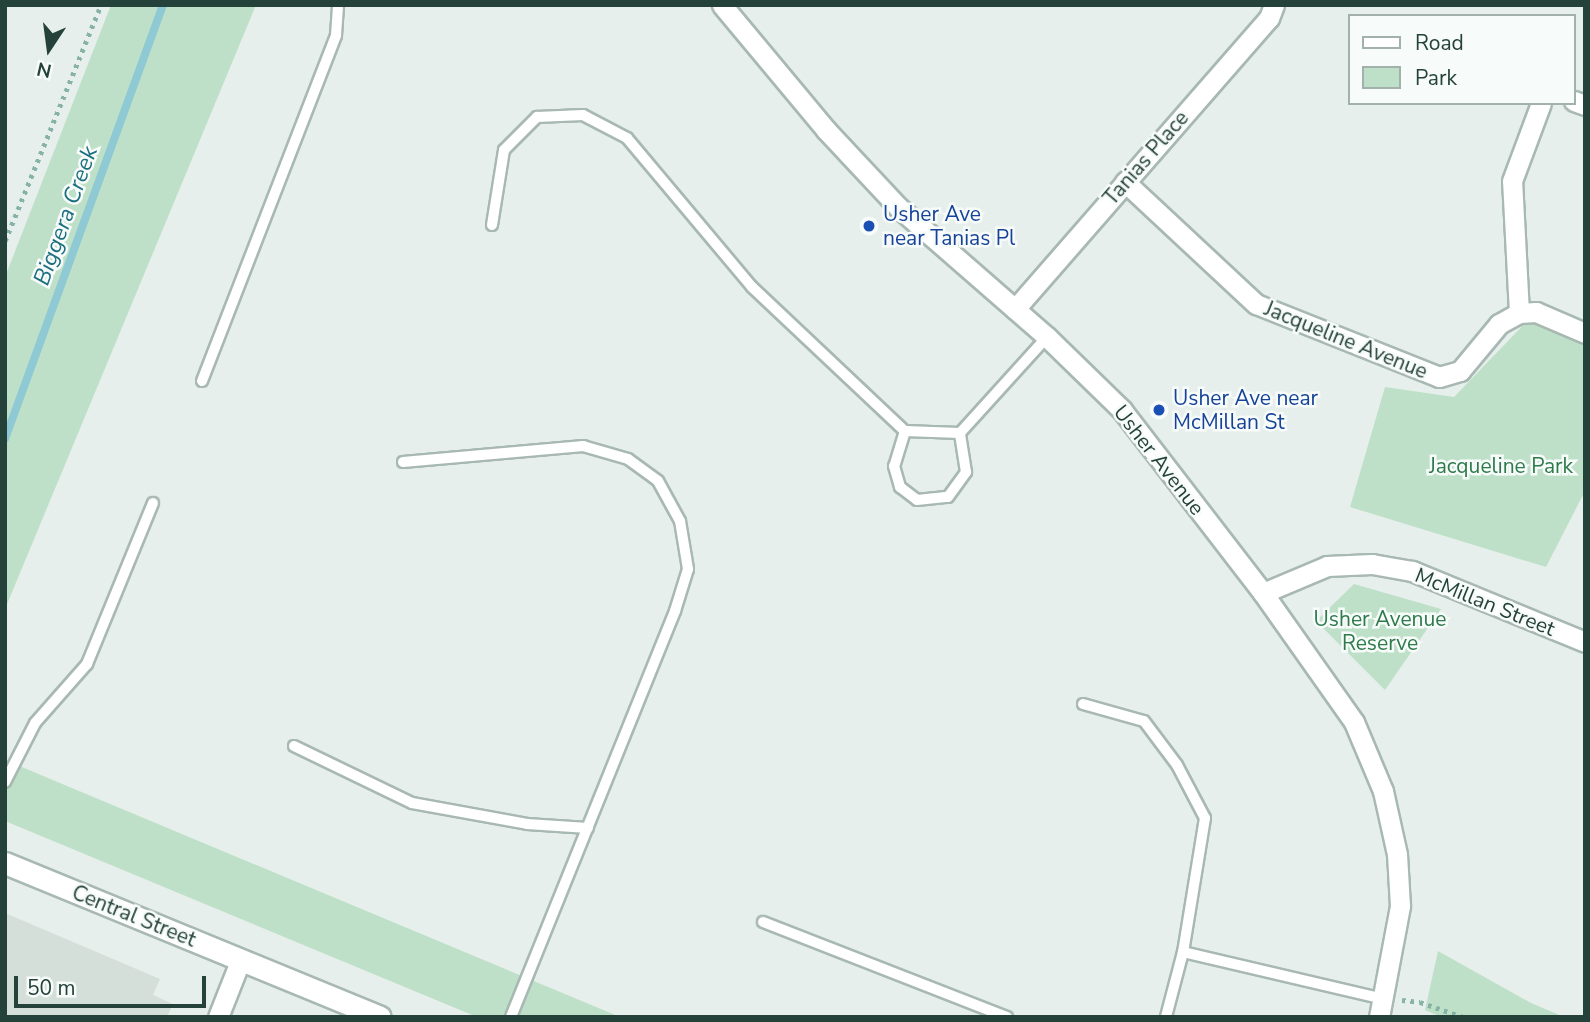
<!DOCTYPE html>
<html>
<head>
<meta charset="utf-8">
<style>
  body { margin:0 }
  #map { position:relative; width:1590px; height:1022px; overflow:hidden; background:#e6efeb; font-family:"Nunito Sans",sans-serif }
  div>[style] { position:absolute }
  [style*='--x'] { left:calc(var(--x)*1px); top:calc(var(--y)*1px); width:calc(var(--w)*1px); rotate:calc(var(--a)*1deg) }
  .built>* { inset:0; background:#d4dfda }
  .green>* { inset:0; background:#bfe0c8 }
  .stream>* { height:8px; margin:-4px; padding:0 4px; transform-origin:4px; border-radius:4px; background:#8ec9d4 }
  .path>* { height:4.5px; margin-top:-2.25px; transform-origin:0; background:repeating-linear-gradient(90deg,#86b3a5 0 3.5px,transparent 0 8.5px) }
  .roads { filter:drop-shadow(2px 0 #a8b8b2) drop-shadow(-2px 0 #a8b8b2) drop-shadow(0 2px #a8b8b2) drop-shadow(0 -2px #a8b8b2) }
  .service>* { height:10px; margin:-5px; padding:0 5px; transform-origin:5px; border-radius:5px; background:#fff }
  .minor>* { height:19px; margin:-9.5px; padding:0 9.5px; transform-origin:9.5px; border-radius:9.5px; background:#fff }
  .secondary>* { height:21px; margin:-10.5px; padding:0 10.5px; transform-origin:10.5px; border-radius:10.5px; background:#fff }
  .dots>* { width:19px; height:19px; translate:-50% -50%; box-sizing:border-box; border:4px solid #f7fbf9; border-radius:50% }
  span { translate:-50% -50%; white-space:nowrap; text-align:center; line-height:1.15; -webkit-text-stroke:5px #f7fbf9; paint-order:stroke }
  .street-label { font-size:21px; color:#24423a }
  .transit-label { font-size:21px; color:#164399 }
  .left { translate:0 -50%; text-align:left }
  .park-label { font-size:21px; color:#2d7a4b }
  .water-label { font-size:23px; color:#1c6f80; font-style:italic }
  .frame { position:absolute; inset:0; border:7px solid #24423a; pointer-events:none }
  .legend { position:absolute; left:1348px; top:14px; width:228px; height:91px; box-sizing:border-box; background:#f7fbf9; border:2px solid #a3b1ad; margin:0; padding:9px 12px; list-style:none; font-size:21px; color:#24423a }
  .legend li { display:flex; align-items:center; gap:14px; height:35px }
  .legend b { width:35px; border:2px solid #a3b1ad }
  .north { position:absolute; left:14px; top:14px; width:70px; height:70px; -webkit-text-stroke:5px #f7fbf9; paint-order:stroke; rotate:193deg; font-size:19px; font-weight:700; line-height:28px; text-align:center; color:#24423a }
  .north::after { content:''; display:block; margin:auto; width:24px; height:32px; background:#24423a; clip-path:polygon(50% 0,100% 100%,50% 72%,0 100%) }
  .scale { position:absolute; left:14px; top:976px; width:192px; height:32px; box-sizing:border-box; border:4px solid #24423a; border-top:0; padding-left:9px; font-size:21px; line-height:24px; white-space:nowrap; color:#24423a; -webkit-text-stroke:5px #f7fbf9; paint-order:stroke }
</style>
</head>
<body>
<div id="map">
  <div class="built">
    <div style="clip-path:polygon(5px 913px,160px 979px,153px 995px,173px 1004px,167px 1017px,5px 1017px)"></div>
  </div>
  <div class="green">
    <div style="clip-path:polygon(111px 5px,256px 5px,5px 609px,5px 277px)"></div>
    <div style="clip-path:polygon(1536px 312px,1585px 333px,1585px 491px,1546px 567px,1350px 507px,1385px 387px,1454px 397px)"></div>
    <div style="clip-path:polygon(1354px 584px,1441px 609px,1385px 690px,1316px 621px)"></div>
    <div style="clip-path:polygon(5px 760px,620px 1017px,477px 1017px,5px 821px)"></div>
    <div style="clip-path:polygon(1438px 951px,1531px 1003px,1564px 1017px,1441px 1017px,1425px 1010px)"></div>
  </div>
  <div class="stream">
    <div style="--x:5;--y:439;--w:462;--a:-70"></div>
  </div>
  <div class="path">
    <div style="--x:5;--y:241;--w:255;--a:-67.9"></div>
    <div style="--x:1402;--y:1000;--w:18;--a:6"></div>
    <div style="--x:1420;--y:1002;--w:46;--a:19.2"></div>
  </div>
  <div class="roads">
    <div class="service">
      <div style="--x:492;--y:225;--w:76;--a:-80.9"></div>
      <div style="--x:504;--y:150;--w:47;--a:-45"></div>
      <div style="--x:537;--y:117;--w:46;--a:-2.5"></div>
      <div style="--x:583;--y:115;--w:50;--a:27.6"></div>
      <div style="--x:627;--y:138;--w:194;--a:50"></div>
      <div style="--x:752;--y:287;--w:210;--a:43.3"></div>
      <div style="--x:905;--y:431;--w:55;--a:2.1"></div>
      <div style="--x:202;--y:381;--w:371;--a:-68.8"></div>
      <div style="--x:336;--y:35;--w:30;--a:-86"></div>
      <div style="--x:905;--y:431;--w:37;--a:107"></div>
      <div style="--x:894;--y:466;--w:22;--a:74"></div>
      <div style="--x:900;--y:487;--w:21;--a:37"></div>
      <div style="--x:917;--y:500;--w:31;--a:-6"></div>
      <div style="--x:948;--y:497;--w:31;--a:-54"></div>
      <div style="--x:966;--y:472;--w:39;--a:-99"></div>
      <div style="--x:960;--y:433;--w:130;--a:-47.8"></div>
      <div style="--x:403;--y:462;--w:181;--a:-5.1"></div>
      <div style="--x:583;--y:446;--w:47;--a:16.1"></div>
      <div style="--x:628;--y:459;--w:37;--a:36"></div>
      <div style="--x:658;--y:481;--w:46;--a:61.2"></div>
      <div style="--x:680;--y:521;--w:49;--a:80.5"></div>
      <div style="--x:688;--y:569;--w:44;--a:107.2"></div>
      <div style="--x:675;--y:611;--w:438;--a:112"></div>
      <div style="--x:1083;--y:704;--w:63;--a:15.6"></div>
      <div style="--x:1144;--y:721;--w:55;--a:53.1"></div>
      <div style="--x:1177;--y:765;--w:60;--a:62.2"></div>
      <div style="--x:1205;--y:818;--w:136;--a:99.3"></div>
      <div style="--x:1183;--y:952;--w:67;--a:104.7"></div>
      <div style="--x:294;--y:746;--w:131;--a:25.8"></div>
      <div style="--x:412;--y:803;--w:117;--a:10.3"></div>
      <div style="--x:527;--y:824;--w:61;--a:3.8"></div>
      <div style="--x:5;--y:782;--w:66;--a:-63"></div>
      <div style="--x:35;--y:723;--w:79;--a:-48.6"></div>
      <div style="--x:87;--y:664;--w:174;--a:-67.7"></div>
      <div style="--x:763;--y:922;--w:262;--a:21.3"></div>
      <div style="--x:1183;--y:952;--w:205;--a:13.2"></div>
    </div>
    <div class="minor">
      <div style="--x:722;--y:5;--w:163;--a:50.2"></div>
      <div style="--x:826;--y:130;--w:105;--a:46.9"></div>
      <div style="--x:898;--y:207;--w:198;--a:41.1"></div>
      <div style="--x:1047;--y:337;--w:105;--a:44.2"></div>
      <div style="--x:1122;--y:410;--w:231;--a:52.4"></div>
      <div style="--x:1263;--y:593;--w:158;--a:54.8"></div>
      <div style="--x:1354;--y:722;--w:75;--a:67.2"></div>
      <div style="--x:1383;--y:791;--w:65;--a:77.5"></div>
      <div style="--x:1397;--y:854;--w:52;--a:86.7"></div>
      <div style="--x:1400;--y:906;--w:113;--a:100.7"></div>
      <div style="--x:1574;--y:101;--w:12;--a:20"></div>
      <div style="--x:1125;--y:182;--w:179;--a:43"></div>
      <div style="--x:1256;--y:304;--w:197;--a:21.7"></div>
      <div style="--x:1439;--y:377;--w:22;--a:-16"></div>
      <div style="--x:1460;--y:371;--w:61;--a:-50.3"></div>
      <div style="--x:1499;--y:324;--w:23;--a:-29"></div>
      <div style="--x:1519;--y:313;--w:17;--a:-3"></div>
      <div style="--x:1536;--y:312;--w:53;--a:23.2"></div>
      <div style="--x:1015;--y:309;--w:386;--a:-48.9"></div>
      <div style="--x:1269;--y:18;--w:14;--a:-69"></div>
      <div style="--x:1519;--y:313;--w:132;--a:-93"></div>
      <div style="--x:1512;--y:181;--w:83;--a:-69.6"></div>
      <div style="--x:1263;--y:593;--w:69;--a:-22.9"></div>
      <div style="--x:1327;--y:566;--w:45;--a:-2.5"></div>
      <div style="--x:1372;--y:564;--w:41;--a:9.9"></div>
      <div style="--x:1412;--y:571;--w:187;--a:22.3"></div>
      <div style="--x:218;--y:1017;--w:62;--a:-68.4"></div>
    </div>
    <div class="secondary">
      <div style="--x:5;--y:863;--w:405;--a:22.3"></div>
    </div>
  </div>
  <div class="dots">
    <div style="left:869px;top:226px;background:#1a4fb4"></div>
    <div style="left:1159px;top:410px;background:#1a4fb4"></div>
  </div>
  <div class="street-label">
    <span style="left:1146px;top:158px;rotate:-49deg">Tanias Place</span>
    <span style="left:1346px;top:340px;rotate:22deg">Jacqueline Avenue</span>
    <span style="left:1159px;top:460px;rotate:52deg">Usher Avenue</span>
    <span style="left:1485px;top:602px;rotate:22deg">McMillan Street</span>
    <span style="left:134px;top:916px;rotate:22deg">Central Street</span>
  </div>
  <div class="transit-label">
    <span class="left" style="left:883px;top:226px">Usher Ave<br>near Tanias Pl</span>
    <span class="left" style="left:1173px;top:410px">Usher Ave near<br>McMillan St</span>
  </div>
  <div class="park-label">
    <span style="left:1501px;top:466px">Jacqueline Park</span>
    <span style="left:1380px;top:631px">Usher Avenue<br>Reserve</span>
  </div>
  <div class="water-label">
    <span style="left:66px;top:216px;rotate:-70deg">Biggera Creek</span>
  </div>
  <div class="frame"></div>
  <ul class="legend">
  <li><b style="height:9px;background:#fff"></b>Road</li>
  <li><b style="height:19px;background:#bfe0c8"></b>Park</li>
  </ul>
  <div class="north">N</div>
  <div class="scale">50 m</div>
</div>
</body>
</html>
